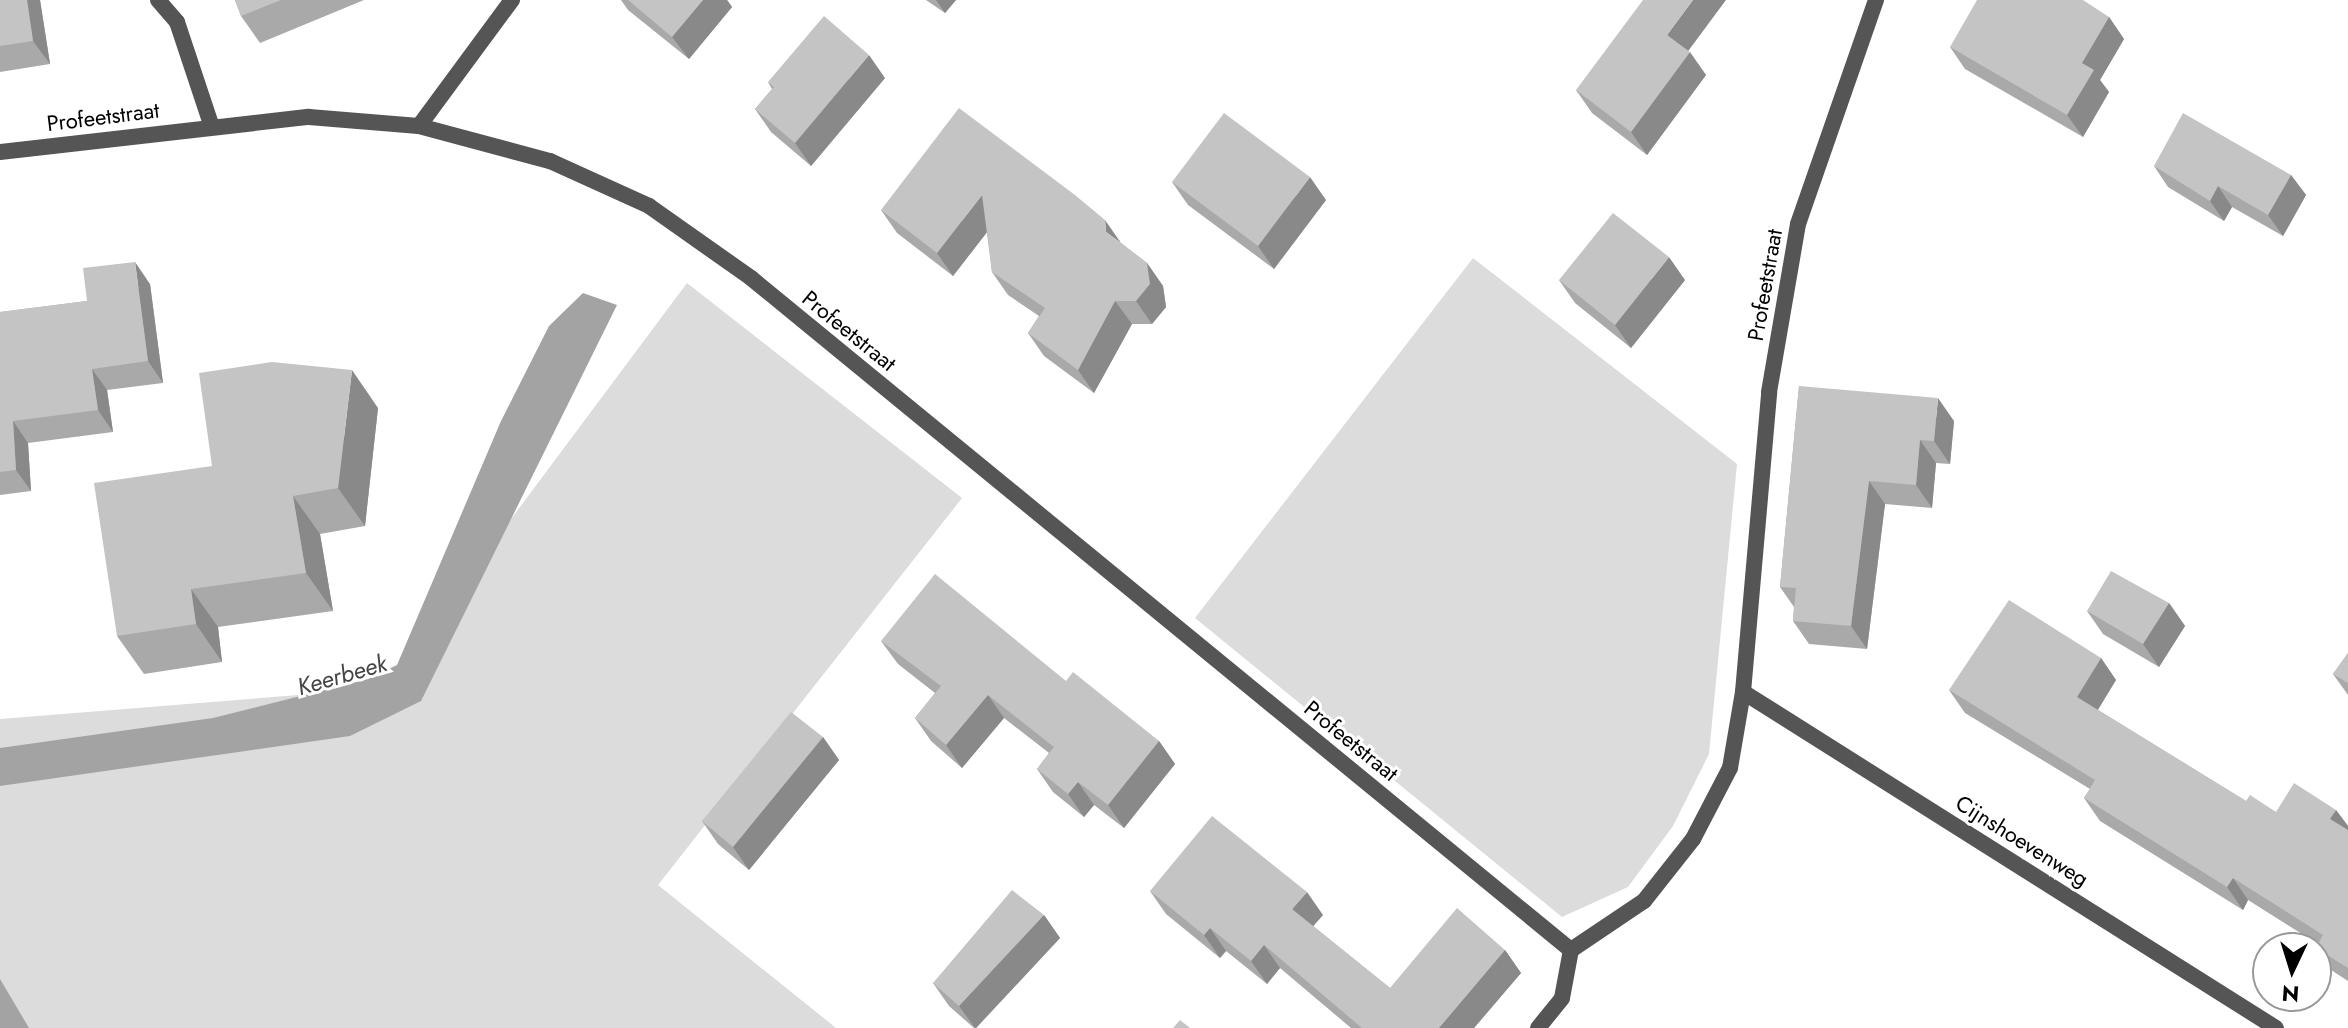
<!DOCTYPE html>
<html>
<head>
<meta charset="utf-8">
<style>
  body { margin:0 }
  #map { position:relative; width:2348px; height:1028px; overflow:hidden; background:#fff; font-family:Jost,sans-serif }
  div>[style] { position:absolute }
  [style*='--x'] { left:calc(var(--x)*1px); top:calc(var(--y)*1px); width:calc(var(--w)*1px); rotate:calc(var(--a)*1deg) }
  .green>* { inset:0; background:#dcdcdc }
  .water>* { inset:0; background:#a3a3a3 }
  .minor>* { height:16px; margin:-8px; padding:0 8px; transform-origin:8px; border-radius:8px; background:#555 }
  .wall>* { inset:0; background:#a9a9a9 }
  .shaded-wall>* { inset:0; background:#898989 }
  .building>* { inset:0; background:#c4c4c4 }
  span { translate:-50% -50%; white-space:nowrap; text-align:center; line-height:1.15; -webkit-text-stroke:6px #fff; paint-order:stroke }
  .street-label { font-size:22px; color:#000 }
  .water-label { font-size:24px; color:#444; font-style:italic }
  .north { position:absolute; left:2252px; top:932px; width:80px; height:80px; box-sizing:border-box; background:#fff; border:2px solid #999; border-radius:50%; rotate:184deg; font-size:22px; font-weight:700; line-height:32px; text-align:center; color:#000 }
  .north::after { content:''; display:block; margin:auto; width:28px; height:36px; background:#000; clip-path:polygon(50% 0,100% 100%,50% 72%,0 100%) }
</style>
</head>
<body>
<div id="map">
  <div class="green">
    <div style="clip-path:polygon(1473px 258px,1737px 464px,1709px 754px,1673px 826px,1628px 887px,1562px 917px,1195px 618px)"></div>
    <div style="clip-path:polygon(687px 283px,962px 498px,658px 885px,836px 1028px,0 1028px,0 719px,385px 688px)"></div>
  </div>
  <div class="water">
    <div style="clip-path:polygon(583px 293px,617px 305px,421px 701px,350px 736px,0 786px,0 748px,213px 718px,368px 679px,397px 665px,501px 421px,549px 326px)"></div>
    <div style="clip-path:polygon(0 979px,29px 1028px,0 1028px)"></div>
  </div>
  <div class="minor">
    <div style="--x:158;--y:0;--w:29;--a:49"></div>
    <div style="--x:177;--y:22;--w:108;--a:71.6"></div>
    <div style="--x:419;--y:126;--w:157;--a:-53.6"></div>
    <div style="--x:0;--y:152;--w:311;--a:-6.5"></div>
    <div style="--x:309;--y:117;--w:110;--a:4.7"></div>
    <div style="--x:419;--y:126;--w:136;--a:15"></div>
    <div style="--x:550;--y:161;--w:109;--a:24.4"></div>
    <div style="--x:649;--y:206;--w:125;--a:35.2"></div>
    <div style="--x:751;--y:278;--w:1060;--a:39.34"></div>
    <div style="--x:1743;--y:692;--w:630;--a:32.23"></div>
    <div style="--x:1571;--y:950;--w:88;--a:-33.9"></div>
    <div style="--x:1644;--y:901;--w:79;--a:-51.7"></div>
    <div style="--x:1693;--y:839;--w:80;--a:-62.5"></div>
    <div style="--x:1730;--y:768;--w:77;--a:-80.3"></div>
    <div style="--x:1743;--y:692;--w:301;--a:-85"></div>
    <div style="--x:1769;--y:392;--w:170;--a:-80.2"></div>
    <div style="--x:1798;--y:224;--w:237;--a:-70.8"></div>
    <div style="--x:1538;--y:1028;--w:38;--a:-51"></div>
    <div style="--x:1562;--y:998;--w:49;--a:-79.4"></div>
  </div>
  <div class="wall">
    <div style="clip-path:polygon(0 0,40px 0,50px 64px,0 72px)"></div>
    <div style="clip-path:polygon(235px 0,364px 0,260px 43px,241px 16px)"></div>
    <div style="clip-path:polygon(621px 0,727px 0,732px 7px,689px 59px,628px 10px)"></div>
    <div style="clip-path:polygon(926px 0,956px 0,945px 13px)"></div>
    <div style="clip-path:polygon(2109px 17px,2124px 39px,2100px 80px,2109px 92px,2083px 137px,1965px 69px,1950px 47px)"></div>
    <div style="clip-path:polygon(1688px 51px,1706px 75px,1647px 155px,1592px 113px,1576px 90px)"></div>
    <div style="clip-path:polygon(885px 78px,811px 166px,771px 132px,755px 109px,772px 89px,768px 82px)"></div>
    <div style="clip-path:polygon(2154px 166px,2291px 175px,2306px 195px,2283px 236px,2232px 207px,2224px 221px,2168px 187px)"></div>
    <div style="clip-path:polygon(1172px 182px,1326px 200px,1274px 269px,1188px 205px)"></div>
    <div style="clip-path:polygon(881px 210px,1121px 243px,1147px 263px,1163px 286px,1166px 307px,1152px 324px,1132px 324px,1094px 393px,1044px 356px,1028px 333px,1039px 316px,1008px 295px,992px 272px,987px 232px,953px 276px,897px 233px)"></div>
    <div style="clip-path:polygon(1559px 280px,1685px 280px,1631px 348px,1575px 303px)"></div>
    <div style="clip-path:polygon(150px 284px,163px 383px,107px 390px,113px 432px,28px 443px,31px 491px,0 495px,0 312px,87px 301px)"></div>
    <div style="clip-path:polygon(1799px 386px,1954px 421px,1950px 464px,1936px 463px,1932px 508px,1885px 504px,1867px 649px,1809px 644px,1793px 621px,1794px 607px,1780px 587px)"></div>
    <div style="clip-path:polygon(378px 408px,365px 526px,320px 534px,333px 611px,218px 627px,222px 662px,144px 674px,117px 636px)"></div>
    <div style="clip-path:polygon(2169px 603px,2185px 626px,2159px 667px,2103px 634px,2087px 611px)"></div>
    <div style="clip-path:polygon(881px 641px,1066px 681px,1159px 741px,1175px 764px,1124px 828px,1094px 805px,1084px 817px,1053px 792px,1037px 769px,1049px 753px,1004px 718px,962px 768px,931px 741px,915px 718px,935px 693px,898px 664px)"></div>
    <div style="clip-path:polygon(2348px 653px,2348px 695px,2333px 674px)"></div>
    <div style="clip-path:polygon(2101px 658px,2116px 680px,2098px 710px,2246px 801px,2276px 812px,2336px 810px,2348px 826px,2348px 981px,2331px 970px,2316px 948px,2318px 944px,2248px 900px,2243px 910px,2100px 821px,2084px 798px,2090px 789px,1965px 713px,1949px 690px)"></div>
    <div style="clip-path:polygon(823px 737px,839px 760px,749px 870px,718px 844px,702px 821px)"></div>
    <div style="clip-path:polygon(1150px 891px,1323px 915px,1313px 926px,1390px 988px,1505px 950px,1521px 973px,1474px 1028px,1351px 1028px,1280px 968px,1267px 984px,1226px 951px,1220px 958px,1166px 914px)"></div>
    <div style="clip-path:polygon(1044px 915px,1060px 938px,976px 1028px,974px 1028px,949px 1006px,933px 983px)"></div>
  </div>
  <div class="shaded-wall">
    <div style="clip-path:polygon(27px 0,40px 0,50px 64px,33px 41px)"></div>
    <div style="clip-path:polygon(703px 0,727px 0,732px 7px,689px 59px,672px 37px)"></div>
    <div style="clip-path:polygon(936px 0,956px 0,945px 13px)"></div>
    <div style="clip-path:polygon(1693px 0,1726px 0,1683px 58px,1667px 35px)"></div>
    <div style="clip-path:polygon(2109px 17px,2124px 39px,2100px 80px,2109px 92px,2083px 137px,2067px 115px,2082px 63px)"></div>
    <div style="clip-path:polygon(1690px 52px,1706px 75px,1647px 155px,1631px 132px)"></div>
    <div style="clip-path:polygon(869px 55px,885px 78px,811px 166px,795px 143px)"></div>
    <div style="clip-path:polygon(2291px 175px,2306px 195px,2283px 236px,2268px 215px)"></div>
    <div style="clip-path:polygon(1310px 177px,1326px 200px,1274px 269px,1258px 246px)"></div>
    <div style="clip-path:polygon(2218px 186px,2232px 207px,2224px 221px,2210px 201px)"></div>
    <div style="clip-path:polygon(982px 195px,998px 218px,953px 276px,937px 253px)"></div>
    <div style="clip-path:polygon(1105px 220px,1121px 243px,1106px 232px)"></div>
    <div style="clip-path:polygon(1669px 257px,1685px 280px,1631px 348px,1615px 325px)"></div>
    <div style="clip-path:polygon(135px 262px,150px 284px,163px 383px,148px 361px)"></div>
    <div style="clip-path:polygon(1147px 263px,1163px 286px,1166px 307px,1152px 324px,1136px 301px)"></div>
    <div style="clip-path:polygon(1115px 301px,1132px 324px,1094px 393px,1078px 370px)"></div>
    <div style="clip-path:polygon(92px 369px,107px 390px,113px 432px,98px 410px)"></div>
    <div style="clip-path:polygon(352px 370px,378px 408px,365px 526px,338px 488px)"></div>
    <div style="clip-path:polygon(1938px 398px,1954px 421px,1950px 464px,1934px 441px)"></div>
    <div style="clip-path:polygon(13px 421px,28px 443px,31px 491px,16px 470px)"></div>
    <div style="clip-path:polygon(1920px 440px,1936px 463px,1932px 508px,1916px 485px)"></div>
    <div style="clip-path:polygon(1869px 481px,1885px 504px,1867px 649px,1851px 626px)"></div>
    <div style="clip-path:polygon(293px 496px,320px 534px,333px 611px,306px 573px)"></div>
    <div style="clip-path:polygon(191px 589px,218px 627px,222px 662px,196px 624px)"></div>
    <div style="clip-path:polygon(2169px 603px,2185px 626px,2159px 667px,2143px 644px)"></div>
    <div style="clip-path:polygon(2101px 658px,2116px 680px,2092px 719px,2077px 697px)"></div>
    <div style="clip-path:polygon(988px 695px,1004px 718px,962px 768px,946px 745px)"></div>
    <div style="clip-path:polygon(823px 737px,839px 760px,749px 870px,733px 847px)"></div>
    <div style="clip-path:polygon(1159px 741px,1175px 764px,1124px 828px,1108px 805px)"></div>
    <div style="clip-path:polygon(1078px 782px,1094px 805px,1084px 817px,1068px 794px)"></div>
    <div style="clip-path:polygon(2336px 810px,2348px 826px,2348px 838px,2330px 819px)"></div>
    <div style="clip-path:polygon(2233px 878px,2248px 900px,2243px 910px,2227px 887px)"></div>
    <div style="clip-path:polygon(1307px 892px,1323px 915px,1308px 932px,1292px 909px)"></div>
    <div style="clip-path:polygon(1044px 915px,1060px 938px,976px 1028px,975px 1028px,959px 1006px)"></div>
    <div style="clip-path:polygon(1210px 928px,1226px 951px,1220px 958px,1204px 935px)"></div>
    <div style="clip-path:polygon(1264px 945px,1280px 968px,1267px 984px,1251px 961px)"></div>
    <div style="clip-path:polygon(1505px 950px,1521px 973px,1474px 1028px,1439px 1028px)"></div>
  </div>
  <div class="building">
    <div style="clip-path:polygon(0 0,27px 0,33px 41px,0 46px)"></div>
    <div style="clip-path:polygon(235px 0,281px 0,241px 16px)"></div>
    <div style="clip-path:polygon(628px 0,703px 0,672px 37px)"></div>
    <div style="clip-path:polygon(1643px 0,1693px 0,1667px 35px,1690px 52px,1631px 132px,1576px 90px)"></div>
    <div style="clip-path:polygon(1977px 0,2083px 0,2109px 17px,2082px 63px,2094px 70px,2067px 115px,1950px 47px)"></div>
    <div style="clip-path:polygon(824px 16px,869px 55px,795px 143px,755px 109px,774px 87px,768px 82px)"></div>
    <div style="clip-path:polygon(959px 108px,1075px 195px,1105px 220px,1106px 232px,1147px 263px,1150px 284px,1136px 301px,1115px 301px,1078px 370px,1028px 333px,1045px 308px,992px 272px,982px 195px,937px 253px,881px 210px)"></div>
    <div style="clip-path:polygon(1224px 113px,1310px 177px,1258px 246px,1172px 182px)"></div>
    <div style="clip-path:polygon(2183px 113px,2291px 175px,2268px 215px,2218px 186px,2210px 201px,2154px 166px)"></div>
    <div style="clip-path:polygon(1613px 213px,1669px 257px,1615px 325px,1559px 280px)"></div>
    <div style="clip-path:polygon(135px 262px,148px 361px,92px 369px,98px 410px,13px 421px,16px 470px,0 472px,0 312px,87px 301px,83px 268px)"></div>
    <div style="clip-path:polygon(272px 362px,352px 370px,338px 488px,293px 496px,306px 573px,191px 589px,196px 624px,117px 636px,94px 483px,212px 466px,199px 373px)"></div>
    <div style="clip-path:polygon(1799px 386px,1938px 398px,1934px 441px,1920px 440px,1916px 485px,1869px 481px,1851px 626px,1793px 621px,1796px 588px,1780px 587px)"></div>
    <div style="clip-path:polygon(2111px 571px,2169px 603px,2143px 644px,2087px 611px)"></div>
    <div style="clip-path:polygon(935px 574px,1066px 681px,1073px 672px,1159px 741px,1108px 805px,1078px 782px,1068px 794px,1037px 769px,1054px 747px,988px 695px,946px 745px,915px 718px,941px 686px,881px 641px)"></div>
    <div style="clip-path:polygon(2009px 600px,2101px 658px,2077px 697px,2246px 801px,2250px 795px,2276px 812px,2294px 783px,2336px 810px,2330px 819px,2348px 830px,2348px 968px,2316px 948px,2323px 935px,2233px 878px,2227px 887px,2084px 798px,2095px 780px,1949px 690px)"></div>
    <div style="clip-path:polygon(2348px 653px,2348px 683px,2333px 674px)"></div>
    <div style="clip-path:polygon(791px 712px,823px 737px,733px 847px,702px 821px)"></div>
    <div style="clip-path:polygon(1212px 816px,1307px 892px,1292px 909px,1390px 988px,1457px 908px,1505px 950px,1439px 1028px,1362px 1028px,1264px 945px,1251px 961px,1210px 928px,1204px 935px,1150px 891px)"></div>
    <div style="clip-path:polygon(1012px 890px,1044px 915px,959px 1006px,933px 983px)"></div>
    <div style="clip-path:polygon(1180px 1020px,1190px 1028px,1173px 1028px)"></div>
  </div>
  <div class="street-label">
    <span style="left:103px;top:117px;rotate:-7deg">Profeetstraat</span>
    <span style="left:1765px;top:285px;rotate:-80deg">Profeetstraat</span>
    <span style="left:849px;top:331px;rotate:39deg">Profeetstraat</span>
    <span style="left:1351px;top:741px;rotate:39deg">Profeetstraat</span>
    <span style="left:2022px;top:841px;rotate:32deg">Cijnshoevenweg</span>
  </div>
  <div class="water-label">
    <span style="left:342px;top:675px;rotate:-16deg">Keerbeek</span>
  </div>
  <div class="north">N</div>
</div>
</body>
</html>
